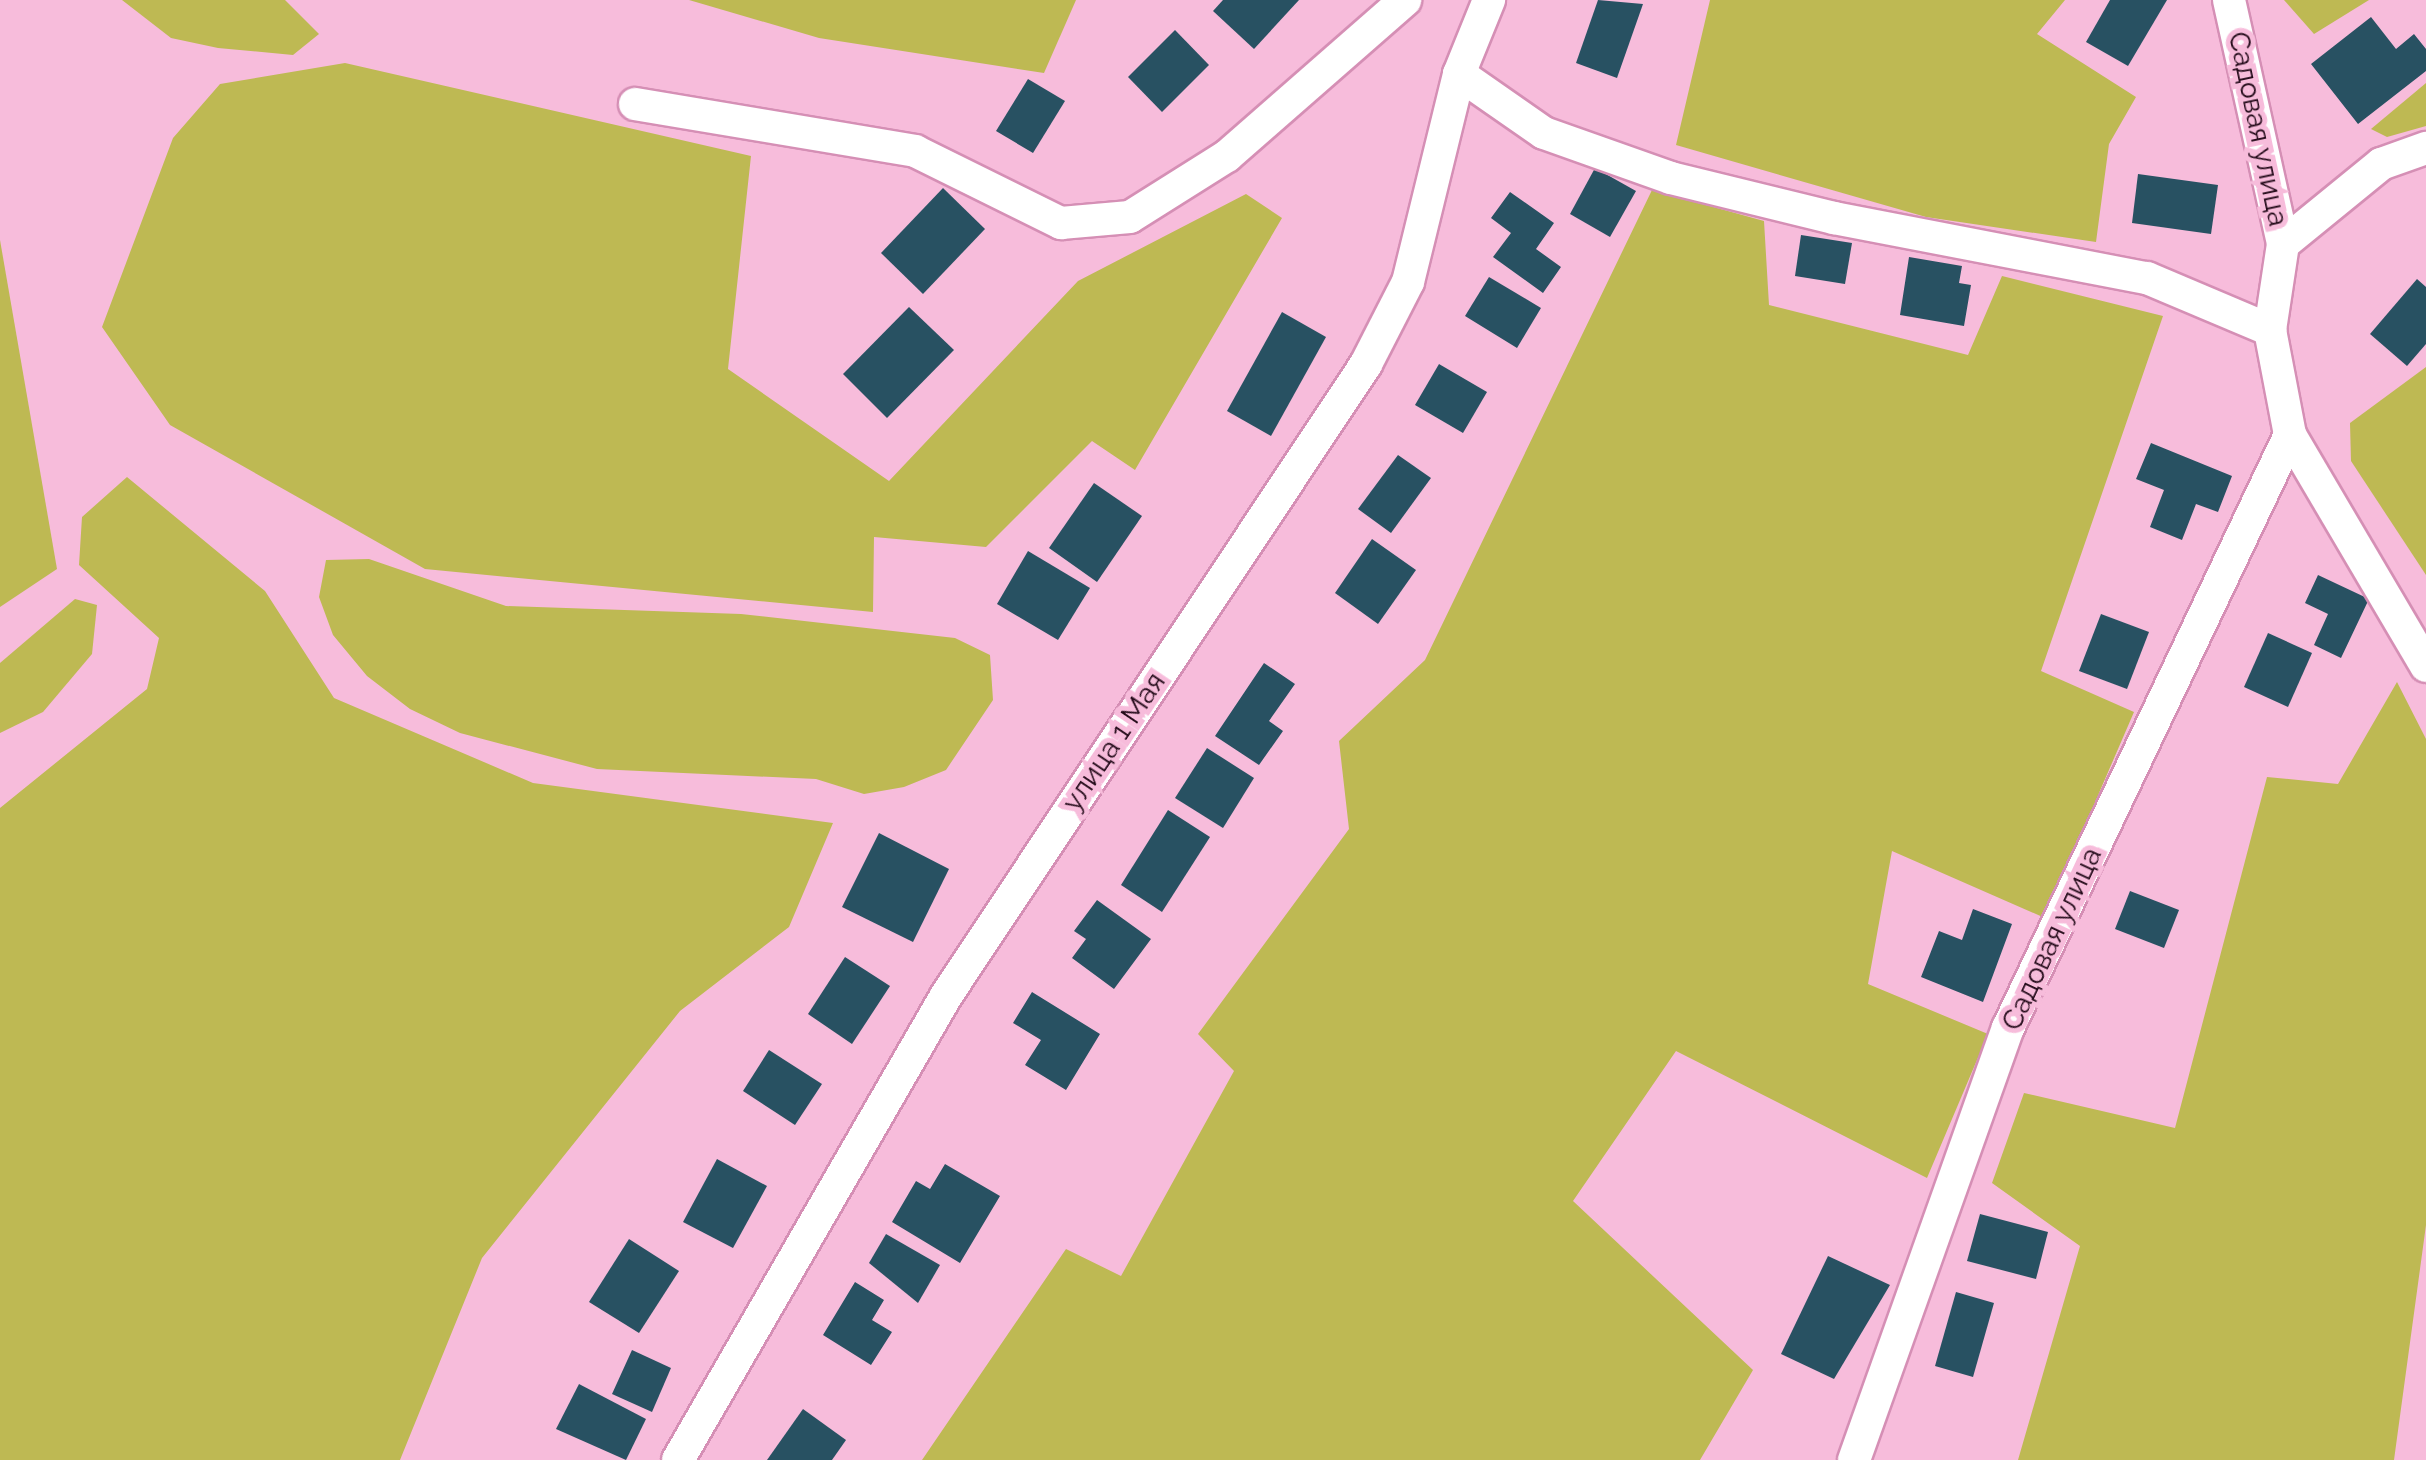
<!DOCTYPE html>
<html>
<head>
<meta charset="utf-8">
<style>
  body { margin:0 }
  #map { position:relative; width:2426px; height:1460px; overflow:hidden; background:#f7bcdb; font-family:Raleway,sans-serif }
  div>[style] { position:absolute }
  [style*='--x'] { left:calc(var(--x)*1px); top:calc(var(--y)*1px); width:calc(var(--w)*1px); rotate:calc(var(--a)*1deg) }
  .green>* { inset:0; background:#beb953 }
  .building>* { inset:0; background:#285162 }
  .roads { filter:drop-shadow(2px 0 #d58fb5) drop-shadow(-2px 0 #d58fb5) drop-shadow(0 2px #d58fb5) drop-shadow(0 -2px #d58fb5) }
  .street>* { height:32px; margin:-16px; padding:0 16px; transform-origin:16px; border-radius:16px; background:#fff }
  span { translate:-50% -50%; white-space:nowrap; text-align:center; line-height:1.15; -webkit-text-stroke:10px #f7bcdb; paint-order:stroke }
  .street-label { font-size:28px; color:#230a19 }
</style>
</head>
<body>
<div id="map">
  <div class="green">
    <div style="clip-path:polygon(122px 0,285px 0,319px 34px,293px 55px,218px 48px,171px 38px)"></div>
    <div style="clip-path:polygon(689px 0,1076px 0,1044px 73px,819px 38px)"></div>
    <div style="clip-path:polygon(1710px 0,2065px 0,2037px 34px,2136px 97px,2109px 144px,2096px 242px,1926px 217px,1676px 145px)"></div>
    <div style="clip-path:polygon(2284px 0,2369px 0,2314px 34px)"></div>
    <div style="clip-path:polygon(345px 63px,751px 156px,728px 369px,889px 481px,1078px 281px,1246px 194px,1282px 218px,1135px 470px,1092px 441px,986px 547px,874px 537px,873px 612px,425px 569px,170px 425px,102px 327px,173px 138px,220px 84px)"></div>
    <div style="clip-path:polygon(2426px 83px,2426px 126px,2387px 137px,2371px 129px)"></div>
    <div style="clip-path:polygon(1652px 190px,1764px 221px,1769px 305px,1968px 355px,2002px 276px,2163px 316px,2041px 671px,2134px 712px,2045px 918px,1892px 851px,1868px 984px,1988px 1034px,1927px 1178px,1676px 1051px,1573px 1201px,1753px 1370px,1700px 1460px,922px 1460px,1066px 1249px,1121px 1276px,1234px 1071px,1198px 1034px,1349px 829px,1339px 741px,1425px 660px)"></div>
    <div style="clip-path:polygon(0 240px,57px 569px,0 607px)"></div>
    <div style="clip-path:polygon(2426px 367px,2426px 575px,2351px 461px,2350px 423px)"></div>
    <div style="clip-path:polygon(127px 477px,265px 591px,334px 698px,533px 783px,833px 823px,789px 927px,680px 1011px,482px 1258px,400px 1460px,0 1460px,0 808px,147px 689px,159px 638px,79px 565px,82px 517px)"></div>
    <div style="clip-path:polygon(369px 559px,506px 606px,741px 614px,955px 638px,990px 655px,993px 700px,946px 770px,904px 787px,864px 794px,816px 779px,597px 769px,460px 733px,410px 709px,367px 676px,333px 635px,319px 597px,326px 560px)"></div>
    <div style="clip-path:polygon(75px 599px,97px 605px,92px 654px,43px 712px,0 733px,0 663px)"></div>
    <div style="clip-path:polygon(2397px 682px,2426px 739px,2426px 1225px,2394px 1460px,2018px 1460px,2080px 1246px,1992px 1183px,2024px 1093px,2175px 1128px,2267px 777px,2338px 784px)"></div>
  </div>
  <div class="building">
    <div style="clip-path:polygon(1223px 0,1299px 0,1254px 49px,1213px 11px)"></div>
    <div style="clip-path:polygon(1598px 0,1643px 4px,1617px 78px,1576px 63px)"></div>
    <div style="clip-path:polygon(2110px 0,2167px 0,2128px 66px,2086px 42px)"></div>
    <div style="clip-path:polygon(2371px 17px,2396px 49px,2414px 34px,2426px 49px,2426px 71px,2358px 124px,2311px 64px)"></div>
    <div style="clip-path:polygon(1175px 30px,1209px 65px,1162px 112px,1128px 77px)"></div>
    <div style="clip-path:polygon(1028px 79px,1065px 101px,1033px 153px,996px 131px)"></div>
    <div style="clip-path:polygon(1595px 168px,1636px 191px,1610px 237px,1570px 214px)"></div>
    <div style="clip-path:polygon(2138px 174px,2218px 185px,2211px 234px,2132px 223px)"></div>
    <div style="clip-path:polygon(943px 188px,985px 229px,923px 294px,881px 253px)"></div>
    <div style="clip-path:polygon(1510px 192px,1554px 223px,1536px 249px,1561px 267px,1543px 293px,1493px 257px,1511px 233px,1491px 218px)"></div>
    <div style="clip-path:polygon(1801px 235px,1852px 243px,1845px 284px,1795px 276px)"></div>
    <div style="clip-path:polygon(1909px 257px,1962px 266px,1959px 283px,1971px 285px,1964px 326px,1900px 315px)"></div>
    <div style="clip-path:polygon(1489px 277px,1541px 308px,1517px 348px,1465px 316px)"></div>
    <div style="clip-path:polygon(2417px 279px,2426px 287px,2426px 344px,2407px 366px,2370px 334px)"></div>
    <div style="clip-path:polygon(909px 307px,954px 350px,887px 418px,843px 374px)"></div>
    <div style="clip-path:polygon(1282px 312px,1326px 337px,1271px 436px,1227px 411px)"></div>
    <div style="clip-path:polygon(1439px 364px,1487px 392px,1463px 433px,1415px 405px)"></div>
    <div style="clip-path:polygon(2151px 443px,2232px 476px,2218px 512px,2196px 504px,2182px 540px,2150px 527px,2164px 490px,2136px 479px)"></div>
    <div style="clip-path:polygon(1398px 455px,1431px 478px,1391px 533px,1358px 509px)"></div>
    <div style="clip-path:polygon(1094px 483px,1142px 516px,1097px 582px,1049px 548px)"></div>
    <div style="clip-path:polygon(1372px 539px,1416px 570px,1378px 624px,1335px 593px)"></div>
    <div style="clip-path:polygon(1028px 551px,1090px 588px,1058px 640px,997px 604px)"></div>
    <div style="clip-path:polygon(2318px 575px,2369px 599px,2341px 658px,2314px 645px,2328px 614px,2305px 603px)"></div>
    <div style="clip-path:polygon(2101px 614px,2149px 632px,2127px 689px,2079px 671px)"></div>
    <div style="clip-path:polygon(2268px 633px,2312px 653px,2288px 707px,2244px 687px)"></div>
    <div style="clip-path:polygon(1264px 663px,1295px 684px,1269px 721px,1283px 731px,1259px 765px,1215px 736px)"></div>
    <div style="clip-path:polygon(1207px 748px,1254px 778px,1223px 828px,1175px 798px)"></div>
    <div style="clip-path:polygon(1168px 810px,1210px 837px,1162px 912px,1121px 885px)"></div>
    <div style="clip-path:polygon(879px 833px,949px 869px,913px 942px,842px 907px)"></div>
    <div style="clip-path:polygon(2130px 891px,2179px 910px,2164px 948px,2115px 929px)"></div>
    <div style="clip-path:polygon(1097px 900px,1151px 939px,1114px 989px,1072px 958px,1086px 939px,1074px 931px)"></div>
    <div style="clip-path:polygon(1973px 909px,2012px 924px,1983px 1002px,1921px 977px,1939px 931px,1962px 940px)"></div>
    <div style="clip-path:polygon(845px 957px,890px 986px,852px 1044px,808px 1014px)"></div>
    <div style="clip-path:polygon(1032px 992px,1100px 1034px,1066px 1090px,1025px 1065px,1041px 1040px,1013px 1023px)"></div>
    <div style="clip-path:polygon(769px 1050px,822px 1084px,795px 1125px,743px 1091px)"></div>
    <div style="clip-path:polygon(717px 1159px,767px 1186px,733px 1248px,683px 1222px)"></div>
    <div style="clip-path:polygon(945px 1164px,1000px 1196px,960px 1263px,892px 1222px,916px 1181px,930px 1189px)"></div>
    <div style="clip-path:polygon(1980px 1214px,2048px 1232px,2036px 1279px,1967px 1261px)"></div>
    <div style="clip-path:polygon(886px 1234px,940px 1265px,918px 1303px,869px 1263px)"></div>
    <div style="clip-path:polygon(629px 1239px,679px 1271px,639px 1333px,589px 1302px)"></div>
    <div style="clip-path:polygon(1828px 1256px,1890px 1285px,1834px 1379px,1781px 1354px)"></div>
    <div style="clip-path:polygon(855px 1282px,884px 1300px,872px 1320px,892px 1332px,871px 1365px,823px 1335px)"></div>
    <div style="clip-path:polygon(1956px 1292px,1994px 1303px,1973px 1377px,1935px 1366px)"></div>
    <div style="clip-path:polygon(632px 1350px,671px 1368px,652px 1412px,612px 1394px)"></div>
    <div style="clip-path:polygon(579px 1384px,646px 1419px,626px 1460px,556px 1429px)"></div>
    <div style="clip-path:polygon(803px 1409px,846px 1440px,832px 1460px,767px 1460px)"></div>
  </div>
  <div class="roads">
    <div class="street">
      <div style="--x:2229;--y:0;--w:250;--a:77.5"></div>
      <div style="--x:2283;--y:244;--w:87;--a:98.6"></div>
      <div style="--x:2270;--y:330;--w:107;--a:79.2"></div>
      <div style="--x:2290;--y:435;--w:268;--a:59.5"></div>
      <div style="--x:1459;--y:74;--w:103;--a:34.8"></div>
      <div style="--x:1544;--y:133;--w:135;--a:19.5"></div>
      <div style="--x:1671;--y:178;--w:168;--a:13.8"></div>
      <div style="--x:1834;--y:218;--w:319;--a:10.9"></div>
      <div style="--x:2147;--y:278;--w:134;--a:22.9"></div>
      <div style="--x:635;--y:104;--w:284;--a:9.5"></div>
      <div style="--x:915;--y:151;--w:163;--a:26.3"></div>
      <div style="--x:1061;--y:223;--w:69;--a:-5"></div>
      <div style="--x:1130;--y:217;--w:115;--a:-32.2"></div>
      <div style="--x:1227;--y:156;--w:237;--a:-41.2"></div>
      <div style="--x:2283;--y:244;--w:127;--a:-39.2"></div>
      <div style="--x:2381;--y:164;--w:48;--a:-19.6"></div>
      <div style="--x:678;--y:1460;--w:536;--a:-59.99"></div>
      <div style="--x:946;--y:996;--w:759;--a:-56.39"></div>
      <div style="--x:1366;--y:364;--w:92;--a:-62.9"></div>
      <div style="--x:1408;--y:282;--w:214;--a:-76.2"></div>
      <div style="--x:1459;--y:74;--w:80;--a:-67.9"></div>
      <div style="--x:1854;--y:1460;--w:459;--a:-70.4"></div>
      <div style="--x:2008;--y:1028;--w:657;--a:-64.57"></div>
    </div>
  </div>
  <div class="street-label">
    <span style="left:2258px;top:129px;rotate:78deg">Садовая улица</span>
    <span style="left:1114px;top:742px;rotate:-56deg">улица 1 Мая</span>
    <span style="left:2052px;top:939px;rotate:-65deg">Садовая улица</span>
  </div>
</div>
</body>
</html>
